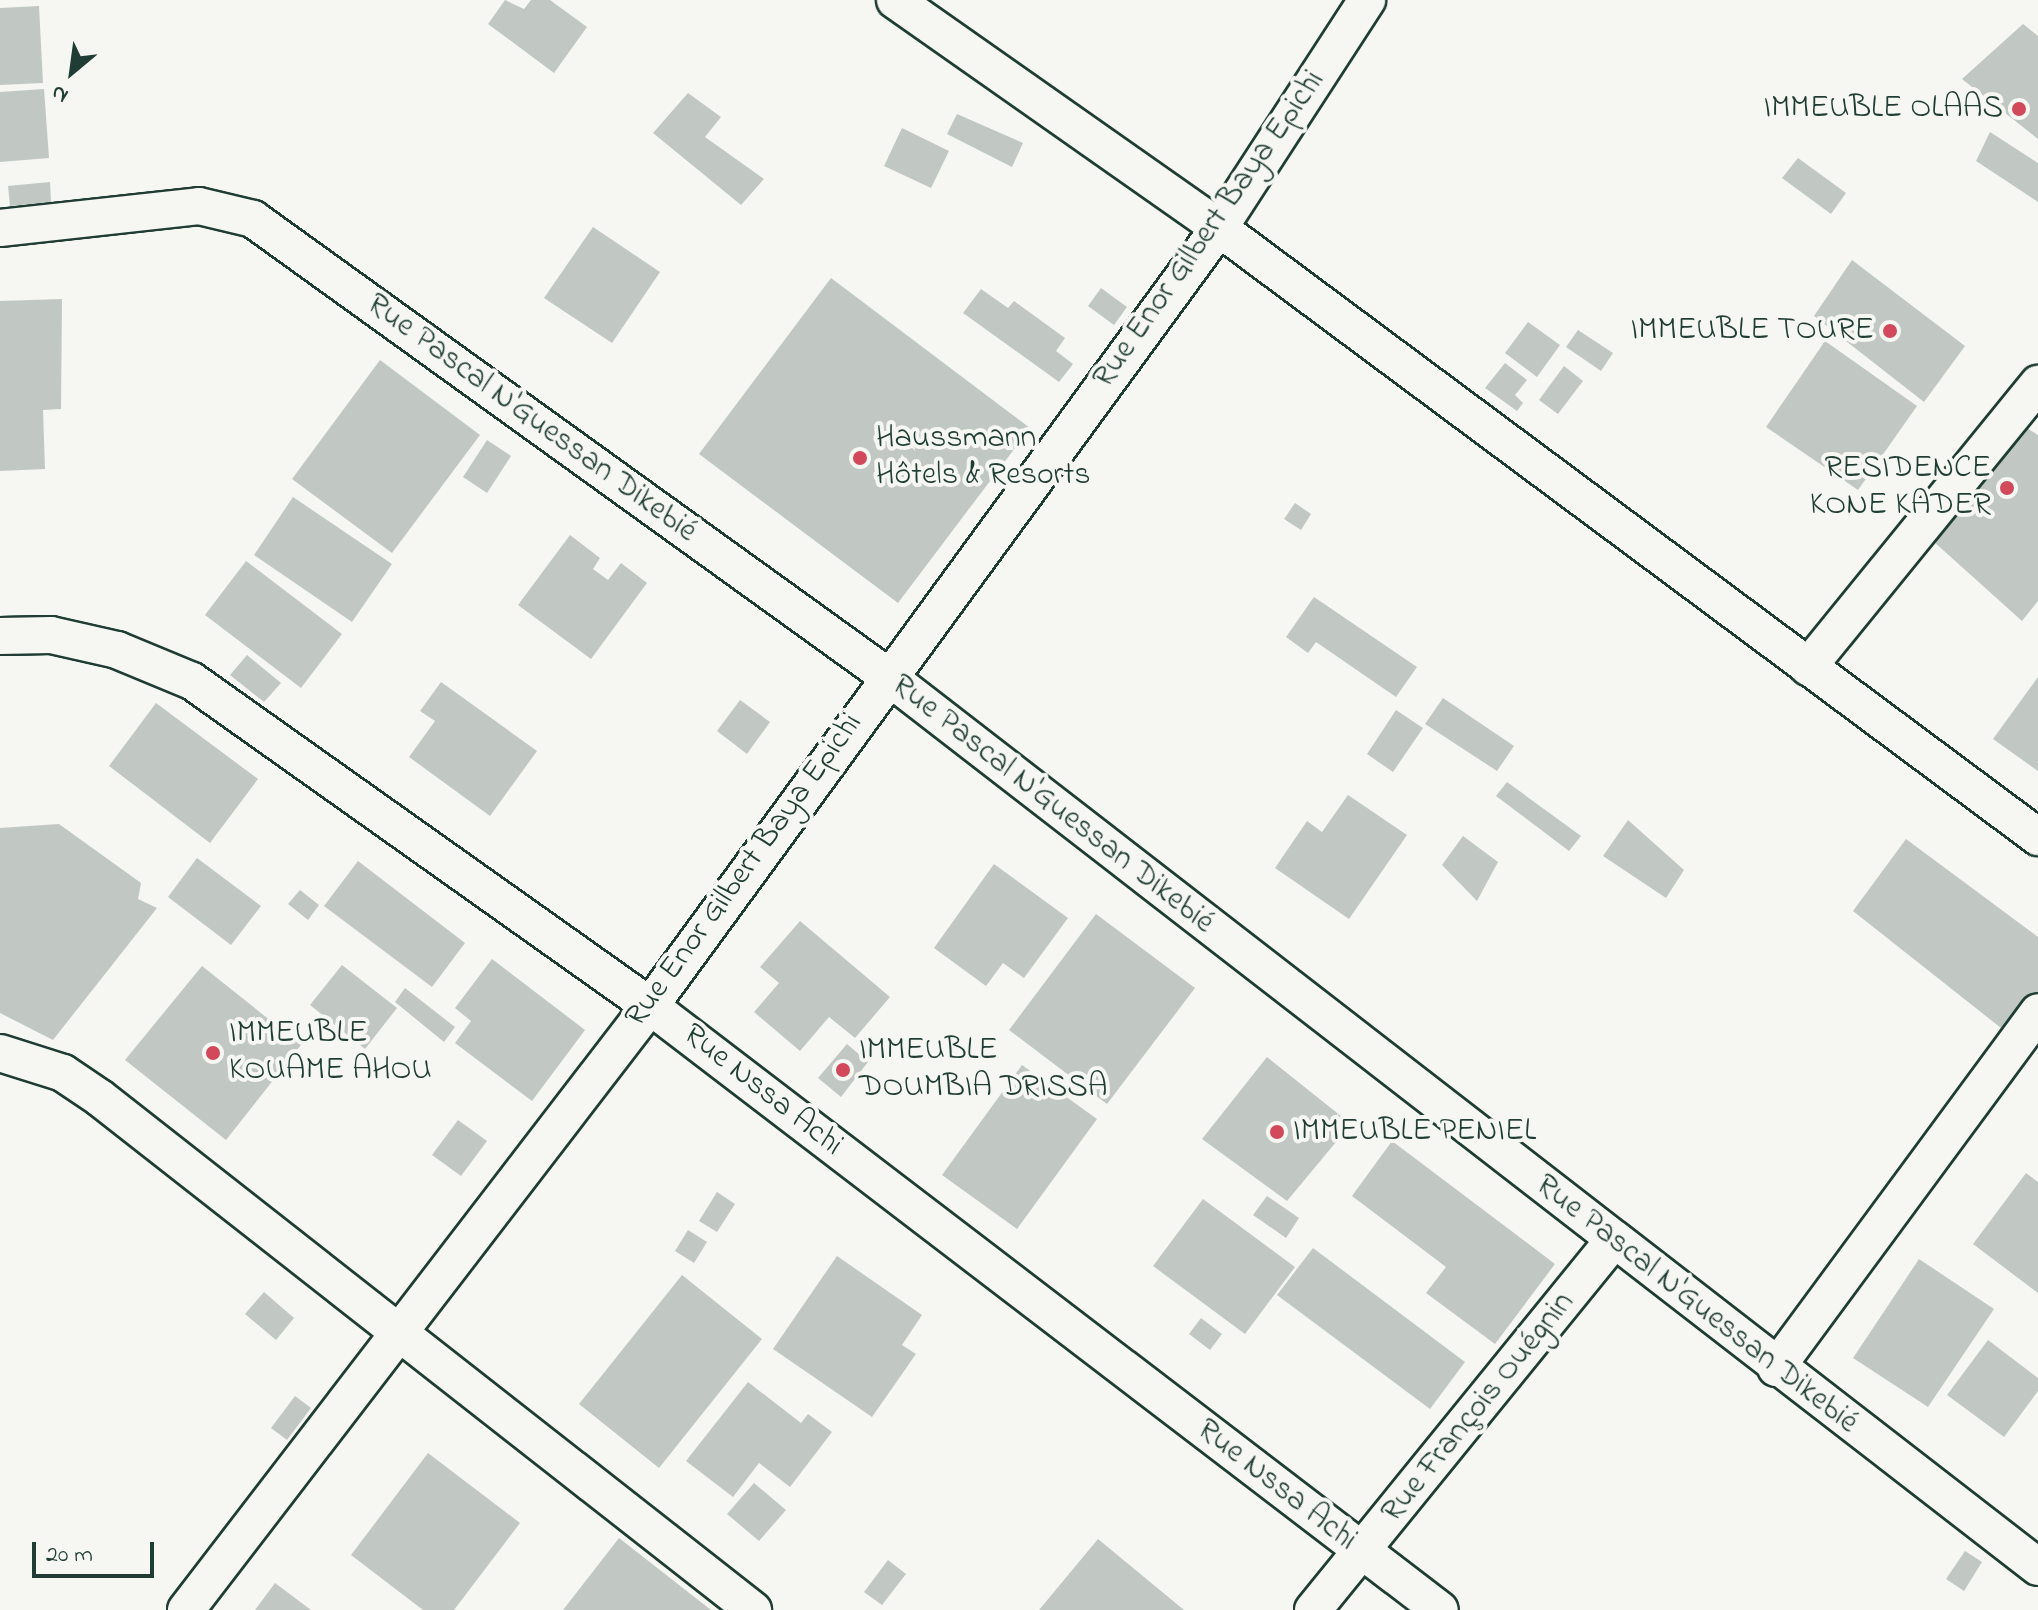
<!DOCTYPE html>
<html>
<head>
<meta charset="utf-8">
<style>
  body { margin:0 }
  #map { position:relative; width:2038px; height:1610px; overflow:hidden; background:#f6f6f2; font-family:"Indie Flower",sans-serif }
  div>[style] { position:absolute }
  [style*='--x'] { left:calc(var(--x)*1px); top:calc(var(--y)*1px); width:calc(var(--w)*1px); rotate:calc(var(--a)*1deg) }
  .building>* { inset:0; background:#c1c8c3 }
  .roads { filter:drop-shadow(2px 0 #1f3d34) drop-shadow(-2px 0 #1f3d34) drop-shadow(0 2px #1f3d34) drop-shadow(0 -2px #1f3d34) }
  .street>* { height:36px; margin:-18px; padding:0 18px; transform-origin:18px; border-radius:18px; background:#f6f6f2 }
  .dots>* { width:22px; height:22px; translate:-50% -50%; box-sizing:border-box; border:4px solid #f6f6f2; border-radius:50% }
  span { translate:-50% -50%; white-space:nowrap; text-align:center; line-height:1.15; -webkit-text-stroke:8px #f6f6f2; paint-order:stroke }
  .poi-label { font-size:32px; color:#1f3d34 }
  .right { translate:-100% -50%; text-align:right }
  .left { translate:0 -50%; text-align:left }
  .street-label { font-size:32px; color:#1f3d34 }
  .north { position:absolute; left:32px; top:32px; width:80px; height:80px; -webkit-text-stroke:6px #f6f6f2; paint-order:stroke; rotate:209deg; font-size:22px; font-weight:700; line-height:32px; text-align:center; color:#1f3d34 }
  .north::after { content:''; display:block; margin:auto; width:28px; height:36px; background:#1f3d34; clip-path:polygon(50% 0,100% 100%,50% 72%,0 100%) }
  .scale { position:absolute; left:32px; top:1542px; width:122px; height:36px; box-sizing:border-box; border:4px solid #1f3d34; border-top:0; padding-left:10px; font-size:24px; line-height:28px; white-space:nowrap; color:#1f3d34; -webkit-text-stroke:6px #f6f6f2; paint-order:stroke }
</style>
</head>
<body>
<div id="map">
  <div class="building">
    <div style="clip-path:polygon(505px 0,524px 9px,531px 0,550px 0,587px 27px,554px 73px,488px 24px)"></div>
    <div style="clip-path:polygon(39px 6px,43px 83px,0 85px,0 8px)"></div>
    <div style="clip-path:polygon(2023px 24px,2038px 36px,2038px 139px,1962px 79px)"></div>
    <div style="clip-path:polygon(44px 89px,49px 158px,0 162px,0 92px)"></div>
    <div style="clip-path:polygon(688px 93px,721px 117px,705px 137px,764px 179px,741px 205px,653px 133px)"></div>
    <div style="clip-path:polygon(957px 114px,1023px 143px,1012px 167px,947px 134px)"></div>
    <div style="clip-path:polygon(902px 128px,949px 151px,931px 188px,884px 166px)"></div>
    <div style="clip-path:polygon(1990px 132px,2038px 163px,2038px 202px,1976px 161px)"></div>
    <div style="clip-path:polygon(1798px 158px,1846px 193px,1831px 214px,1782px 178px)"></div>
    <div style="clip-path:polygon(50px 182px,51px 202px,10px 206px,8px 186px)"></div>
    <div style="clip-path:polygon(593px 227px,660px 272px,612px 343px,544px 298px)"></div>
    <div style="clip-path:polygon(1852px 260px,1965px 346px,1924px 402px,1814px 316px)"></div>
    <div style="clip-path:polygon(831px 278px,1030px 428px,898px 603px,699px 454px)"></div>
    <div style="clip-path:polygon(1101px 288px,1127px 307px,1114px 325px,1088px 306px)"></div>
    <div style="clip-path:polygon(981px 289px,1008px 308px,1014px 301px,1065px 338px,1056px 351px,1073px 364px,1059px 382px,963px 313px)"></div>
    <div style="clip-path:polygon(62px 299px,61px 409px,43px 410px,45px 469px,0 471px,0 301px)"></div>
    <div style="clip-path:polygon(1528px 322px,1560px 345px,1537px 377px,1505px 353px)"></div>
    <div style="clip-path:polygon(1578px 330px,1613px 353px,1601px 371px,1566px 347px)"></div>
    <div style="clip-path:polygon(1825px 341px,1917px 406px,1858px 490px,1766px 427px)"></div>
    <div style="clip-path:polygon(380px 360px,480px 435px,392px 553px,292px 479px)"></div>
    <div style="clip-path:polygon(1505px 363px,1527px 380px,1515px 395px,1523px 403px,1517px 411px,1485px 388px)"></div>
    <div style="clip-path:polygon(1564px 366px,1583px 381px,1558px 414px,1539px 400px)"></div>
    <div style="clip-path:polygon(2025px 427px,2038px 435px,2038px 601px,2022px 621px,1933px 541px)"></div>
    <div style="clip-path:polygon(487px 440px,511px 456px,487px 493px,463px 477px)"></div>
    <div style="clip-path:polygon(293px 497px,392px 564px,352px 622px,254px 555px)"></div>
    <div style="clip-path:polygon(1295px 503px,1311px 514px,1301px 530px,1284px 519px)"></div>
    <div style="clip-path:polygon(570px 535px,600px 558px,593px 569px,608px 580px,621px 563px,647px 583px,591px 659px,518px 605px)"></div>
    <div style="clip-path:polygon(246px 561px,342px 634px,301px 688px,205px 615px)"></div>
    <div style="clip-path:polygon(1314px 597px,1417px 667px,1396px 697px,1316px 642px,1308px 653px,1286px 637px)"></div>
    <div style="clip-path:polygon(247px 655px,281px 683px,264px 702px,230px 675px)"></div>
    <div style="clip-path:polygon(2038px 677px,2038px 771px,1993px 739px)"></div>
    <div style="clip-path:polygon(441px 682px,537px 751px,490px 816px,409px 757px,435px 721px,420px 711px)"></div>
    <div style="clip-path:polygon(1443px 698px,1514px 746px,1497px 771px,1425px 724px)"></div>
    <div style="clip-path:polygon(740px 700px,770px 722px,747px 754px,717px 731px)"></div>
    <div style="clip-path:polygon(156px 703px,258px 779px,210px 843px,109px 766px)"></div>
    <div style="clip-path:polygon(1396px 710px,1423px 728px,1393px 772px,1367px 754px)"></div>
    <div style="clip-path:polygon(1507px 782px,1581px 836px,1569px 851px,1496px 796px)"></div>
    <div style="clip-path:polygon(1348px 795px,1407px 835px,1349px 919px,1275px 868px,1307px 821px,1322px 832px)"></div>
    <div style="clip-path:polygon(1628px 820px,1684px 870px,1666px 898px,1603px 856px)"></div>
    <div style="clip-path:polygon(59px 824px,141px 883px,138px 899px,157px 908px,53px 1040px,0 1013px,0 828px)"></div>
    <div style="clip-path:polygon(1463px 836px,1498px 862px,1477px 901px,1442px 865px)"></div>
    <div style="clip-path:polygon(1906px 839px,2038px 937px,2038px 1019px,2020px 1043px,1853px 911px)"></div>
    <div style="clip-path:polygon(197px 858px,261px 906px,231px 945px,168px 897px)"></div>
    <div style="clip-path:polygon(358px 861px,465px 943px,432px 987px,324px 906px)"></div>
    <div style="clip-path:polygon(994px 864px,1068px 918px,1024px 978px,1003px 963px,986px 986px,934px 948px)"></div>
    <div style="clip-path:polygon(300px 890px,319px 905px,308px 920px,288px 904px)"></div>
    <div style="clip-path:polygon(1096px 914px,1195px 988px,1107px 1104px,1009px 1030px)"></div>
    <div style="clip-path:polygon(800px 921px,890px 997px,855px 1038px,829px 1017px,800px 1051px,754px 1012px,779px 983px,760px 967px)"></div>
    <div style="clip-path:polygon(492px 959px,585px 1030px,532px 1101px,455px 1043px,471px 1021px,455px 1008px)"></div>
    <div style="clip-path:polygon(342px 965px,397px 1008px,365px 1049px,310px 1005px)"></div>
    <div style="clip-path:polygon(202px 966px,301px 1045px,226px 1140px,125px 1060px)"></div>
    <div style="clip-path:polygon(405px 988px,455px 1027px,444px 1042px,395px 1002px)"></div>
    <div style="clip-path:polygon(847px 1044px,868px 1062px,841px 1097px,818px 1078px)"></div>
    <div style="clip-path:polygon(1267px 1057px,1351px 1124px,1287px 1201px,1202px 1139px)"></div>
    <div style="clip-path:polygon(1022px 1065px,1097px 1119px,1017px 1229px,942px 1175px)"></div>
    <div style="clip-path:polygon(458px 1120px,487px 1141px,461px 1176px,432px 1155px)"></div>
    <div style="clip-path:polygon(1392px 1141px,1555px 1264px,1495px 1344px,1426px 1293px,1446px 1267px,1352px 1196px)"></div>
    <div style="clip-path:polygon(2026px 1173px,2038px 1182px,2038px 1293px,1973px 1244px)"></div>
    <div style="clip-path:polygon(717px 1192px,735px 1204px,717px 1232px,699px 1221px)"></div>
    <div style="clip-path:polygon(1267px 1196px,1299px 1218px,1286px 1238px,1253px 1215px)"></div>
    <div style="clip-path:polygon(1203px 1199px,1295px 1267px,1245px 1334px,1153px 1266px)"></div>
    <div style="clip-path:polygon(688px 1230px,707px 1242px,694px 1263px,675px 1251px)"></div>
    <div style="clip-path:polygon(1313px 1248px,1465px 1362px,1430px 1409px,1277px 1295px)"></div>
    <div style="clip-path:polygon(837px 1256px,922px 1315px,902px 1345px,916px 1354px,872px 1417px,773px 1349px)"></div>
    <div style="clip-path:polygon(1919px 1259px,1994px 1309px,1928px 1407px,1853px 1358px)"></div>
    <div style="clip-path:polygon(682px 1275px,762px 1339px,659px 1468px,579px 1404px)"></div>
    <div style="clip-path:polygon(264px 1292px,294px 1318px,276px 1340px,245px 1314px)"></div>
    <div style="clip-path:polygon(1201px 1318px,1222px 1334px,1210px 1350px,1189px 1334px)"></div>
    <div style="clip-path:polygon(1988px 1340px,2038px 1378px,2038px 1391px,2004px 1437px,1947px 1395px)"></div>
    <div style="clip-path:polygon(748px 1382px,801px 1423px,808px 1414px,832px 1432px,790px 1487px,759px 1463px,733px 1497px,686px 1461px)"></div>
    <div style="clip-path:polygon(295px 1396px,311px 1408px,287px 1440px,271px 1428px)"></div>
    <div style="clip-path:polygon(428px 1453px,520px 1523px,454px 1610px,423px 1610px,351px 1555px)"></div>
    <div style="clip-path:polygon(754px 1483px,786px 1510px,759px 1541px,727px 1514px)"></div>
    <div style="clip-path:polygon(619px 1538px,711px 1610px,563px 1610px)"></div>
    <div style="clip-path:polygon(1098px 1539px,1184px 1610px,1039px 1610px)"></div>
    <div style="clip-path:polygon(1965px 1551px,1982px 1562px,1964px 1591px,1946px 1579px)"></div>
    <div style="clip-path:polygon(888px 1560px,906px 1574px,882px 1605px,864px 1592px)"></div>
    <div style="clip-path:polygon(275px 1583px,311px 1610px,255px 1610px)"></div>
  </div>
  <div class="roads">
    <div class="street">
      <div style="--x:895;--y:0;--w:396;--a:35.1"></div>
      <div style="--x:1219;--y:228;--w:1021;--a:36.63"></div>
      <div style="--x:0;--y:228;--w:200;--a:-6.3"></div>
      <div style="--x:199;--y:206;--w:56;--a:13.5"></div>
      <div style="--x:253;--y:219;--w:780;--a:35.77"></div>
      <div style="--x:886;--y:675;--w:1457;--a:37.75"></div>
      <div style="--x:0;--y:636;--w:51;--a:-1.1"></div>
      <div style="--x:51;--y:635;--w:68;--a:12.8"></div>
      <div style="--x:117;--y:650;--w:81;--a:22.5"></div>
      <div style="--x:192;--y:681;--w:562;--a:35.36"></div>
      <div style="--x:650;--y:1006;--w:994;--a:37.4"></div>
      <div style="--x:1808;--y:667;--w:365;--a:-50.9"></div>
      <div style="--x:0;--y:1053;--w:66;--a:17.6"></div>
      <div style="--x:63;--y:1073;--w:45;--a:34"></div>
      <div style="--x:100;--y:1098;--w:830;--a:38.1"></div>
      <div style="--x:1776;--y:1368;--w:442;--a:-53.6"></div>
      <div style="--x:186;--y:1610;--w:762;--a:-52.47"></div>
      <div style="--x:650;--y:1006;--w:964;--a:-53.82"></div>
      <div style="--x:1219;--y:228;--w:272;--a:-57"></div>
      <div style="--x:1313;--y:1610;--w:476;--a:-50.9"></div>
    </div>
  </div>
  <div class="dots">
    <div style="left:2019px;top:109px;background:#d1495b"></div>
    <div style="left:1890px;top:331px;background:#d1495b"></div>
    <div style="left:860px;top:458px;background:#d1495b"></div>
    <div style="left:2007px;top:488px;background:#d1495b"></div>
    <div style="left:213px;top:1053px;background:#d1495b"></div>
    <div style="left:843px;top:1070px;background:#d1495b"></div>
    <div style="left:1277px;top:1132px;background:#d1495b"></div>
  </div>
  <div class="poi-label">
    <span class="right" style="left:2003px;top:109px">IMMEUBLE OLAAS</span>
    <span class="right" style="left:1874px;top:331px">IMMEUBLE TOURE</span>
    <span class="left" style="left:876px;top:458px">Haussmann<br>Hôtels &amp; Resorts</span>
    <span class="right" style="left:1991px;top:488px">RESIDENCE<br>KONE KADER</span>
    <span class="left" style="left:229px;top:1053px">IMMEUBLE<br>KOUAME AHOU</span>
    <span class="left" style="left:859px;top:1070px">IMMEUBLE<br>DOUMBIA DRISSA</span>
    <span class="left" style="left:1293px;top:1132px">IMMEUBLE PENIEL</span>
  </div>
  <div class="street-label">
    <span style="left:1210px;top:230px;rotate:-55deg">Rue Enor Gilbert Baya Epichi</span>
    <span style="left:531px;top:419px;rotate:36deg">Rue Pascal N'Guessan Dikebié</span>
    <span style="left:1052px;top:805px;rotate:38deg">Rue Pascal N'Guessan Dikebié</span>
    <span style="left:745px;top:871px;rotate:-54deg">Rue Enor Gilbert Baya Epichi</span>
    <span style="left:762px;top:1091px;rotate:38deg">Rue Nssa Achi</span>
    <span style="left:1696px;top:1305px;rotate:38deg">Rue Pascal N'Guessan Dikebié</span>
    <span style="left:1479px;top:1408px;rotate:-51deg">Rue François Ouégnin</span>
    <span style="left:1276px;top:1486px;rotate:38deg">Rue Nssa Achi</span>
  </div>
  <div class="north">N</div>
  <div class="scale">20 m</div>
</div>
</body>
</html>
